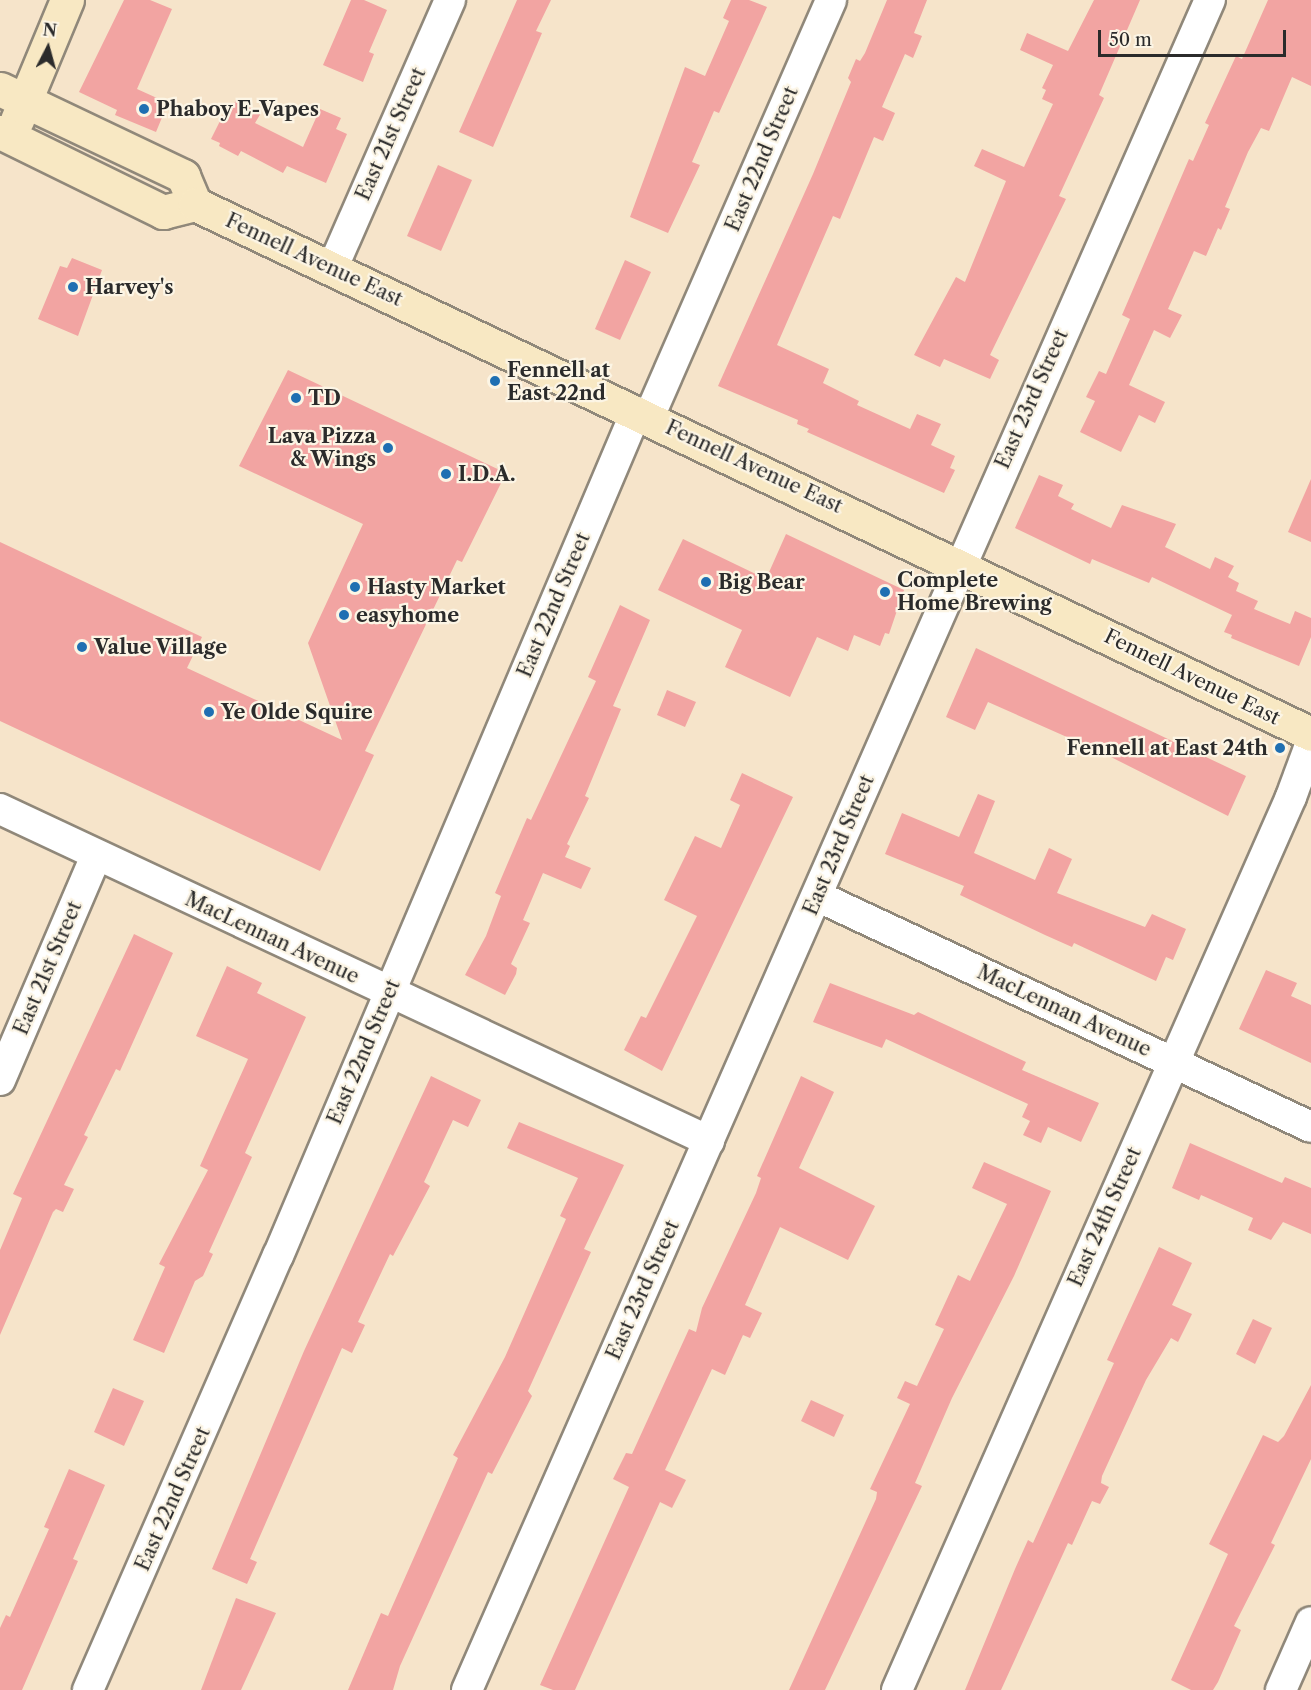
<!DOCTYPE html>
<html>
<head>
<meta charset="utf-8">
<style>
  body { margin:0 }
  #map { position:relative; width:1311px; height:1690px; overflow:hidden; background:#f6e4ca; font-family:"Libre Caslon Text",serif }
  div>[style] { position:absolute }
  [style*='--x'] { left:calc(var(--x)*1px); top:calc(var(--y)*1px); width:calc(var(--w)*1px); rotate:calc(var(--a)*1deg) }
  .building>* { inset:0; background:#f2a4a2 }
  .roads { filter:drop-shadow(2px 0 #90887a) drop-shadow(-2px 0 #90887a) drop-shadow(0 2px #90887a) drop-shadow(0 -2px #90887a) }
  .minor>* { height:30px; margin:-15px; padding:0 15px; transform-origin:15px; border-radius:15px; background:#fff }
  .secondary>* { height:33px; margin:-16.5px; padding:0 16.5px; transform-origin:16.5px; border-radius:16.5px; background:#f8e8c3 }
  .dots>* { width:16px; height:16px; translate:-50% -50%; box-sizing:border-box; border:3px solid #fcf5e5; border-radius:50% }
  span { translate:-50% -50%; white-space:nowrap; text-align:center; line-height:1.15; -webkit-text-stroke:4.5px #fcf5e5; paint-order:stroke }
  .poi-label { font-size:20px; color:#2b2b2b; font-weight:700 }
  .left { translate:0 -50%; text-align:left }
  .right { translate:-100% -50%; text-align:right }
  .street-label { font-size:20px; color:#2b2b2b }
  .north { position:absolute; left:18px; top:18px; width:60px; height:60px; -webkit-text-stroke:4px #fcf5e5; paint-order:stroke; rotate:6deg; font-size:16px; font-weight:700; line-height:24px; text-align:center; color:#2b2b2b }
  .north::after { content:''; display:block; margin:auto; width:21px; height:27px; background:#2b2b2b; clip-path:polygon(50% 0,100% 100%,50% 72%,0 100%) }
  .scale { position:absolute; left:1098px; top:30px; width:188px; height:27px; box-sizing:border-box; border:3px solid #2b2b2b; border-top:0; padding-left:8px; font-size:18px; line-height:21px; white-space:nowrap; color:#2b2b2b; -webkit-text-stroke:4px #fcf5e5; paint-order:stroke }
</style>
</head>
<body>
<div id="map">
  <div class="building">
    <div style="clip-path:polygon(124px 0,150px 0,172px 9px,137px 89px,168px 103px,156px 132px,115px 115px,117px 110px,79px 92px)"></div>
    <div style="clip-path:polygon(351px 0,364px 0,387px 10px,369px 52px,374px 54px,363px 82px,323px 65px)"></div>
    <div style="clip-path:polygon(517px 0,551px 0,536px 31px,542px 33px,493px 147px,459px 132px)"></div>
    <div style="clip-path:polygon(731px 0,749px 0,767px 7px,719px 113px,714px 111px,692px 162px,700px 165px,668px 233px,630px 217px,685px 67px,705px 76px,729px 21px,723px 18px)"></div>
    <div style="clip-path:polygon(887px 0,927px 0,914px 33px,922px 36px,913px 58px,905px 54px,882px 107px,895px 113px,883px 141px,874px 137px,840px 219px,833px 216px,777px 345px,829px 369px,823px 383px,859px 401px,857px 405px,910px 429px,917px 414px,941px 424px,931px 445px,955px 456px,950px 468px,955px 470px,944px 493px,807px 432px,809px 429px,797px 424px,798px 420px,718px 386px,813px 174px,851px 82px,848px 78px,856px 59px,860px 61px,865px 53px)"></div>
    <div style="clip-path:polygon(1094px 0,1140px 0,1099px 95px,1104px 98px,1059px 196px,1066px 199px,990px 355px,999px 360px,990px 379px,944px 359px,940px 367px,914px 355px,956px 277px,965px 282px,1006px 181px,974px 166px,982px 149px,1024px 167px,1053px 104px,1042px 99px,1046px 90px,1042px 88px,1053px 65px,1020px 50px,1027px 33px,1068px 51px)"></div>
    <div style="clip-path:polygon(1268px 0,1311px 0,1311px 86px,1292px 77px,1269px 131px,1261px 128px,1248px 152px,1225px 207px,1230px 209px,1221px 230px,1218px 228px,1206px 256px,1194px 251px,1168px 309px,1182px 315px,1170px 338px,1154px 330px,1129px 385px,1165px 402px,1155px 423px,1139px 415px,1121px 452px,1080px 432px,1095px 401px,1086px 397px,1099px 371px,1106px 374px,1130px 319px,1122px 315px,1189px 159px,1193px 161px,1209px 125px,1205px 123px,1236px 56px,1242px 59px)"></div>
    <div style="clip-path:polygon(236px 100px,261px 113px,255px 123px,303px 147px,320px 109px,341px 118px,336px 129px,347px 134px,326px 183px,287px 166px,283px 173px,241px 151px,238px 156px,219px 146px,220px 143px,211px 139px,228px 105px,232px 107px)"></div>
    <div style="clip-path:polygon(438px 165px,472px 180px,441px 251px,407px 236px)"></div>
    <div style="clip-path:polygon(72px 258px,102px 270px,78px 336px,38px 319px,60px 266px,67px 268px)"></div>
    <div style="clip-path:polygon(625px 260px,651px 272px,620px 340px,595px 329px)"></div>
    <div style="clip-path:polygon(288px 370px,506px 473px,462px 562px,457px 560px,365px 751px,374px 755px,320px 871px,0 721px,0 542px,202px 637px,187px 668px,342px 740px,308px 643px,363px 524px,239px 466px)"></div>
    <div style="clip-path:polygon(1039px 475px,1063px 485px,1058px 496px,1074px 504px,1071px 509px,1111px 528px,1122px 505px,1176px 524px,1165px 547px,1210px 569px,1215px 557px,1234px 566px,1228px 577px,1239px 583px,1236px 591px,1258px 601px,1254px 609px,1290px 624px,1295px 611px,1311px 618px,1311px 637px,1299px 666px,1231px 638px,1232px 635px,1224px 632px,1232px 615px,1152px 577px,1149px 583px,1092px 559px,1090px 564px,1015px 528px)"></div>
    <div style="clip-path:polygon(1311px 479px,1311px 542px,1288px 532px)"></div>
    <div style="clip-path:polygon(786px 534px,904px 590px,889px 634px,885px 633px,880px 646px,854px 635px,848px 651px,817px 637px,790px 697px,725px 667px,742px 630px,658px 590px,683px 539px,766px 579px)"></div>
    <div style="clip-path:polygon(620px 605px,650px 620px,613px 706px,621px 709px,585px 796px,589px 798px,567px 844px,570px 846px,565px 857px,591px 868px,581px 889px,543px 873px,523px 920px,530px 923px,511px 964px,517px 968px,516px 974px,505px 995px,465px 975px,486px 936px,501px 896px,495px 893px,527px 818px,531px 820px,596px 681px,588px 677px)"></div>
    <div style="clip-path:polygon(976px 648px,1246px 776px,1228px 816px,1103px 753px,988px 702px,975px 730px,946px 717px)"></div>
    <div style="clip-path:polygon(667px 690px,696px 702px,685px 727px,657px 715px)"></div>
    <div style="clip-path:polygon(742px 773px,793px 797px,662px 1071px,624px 1050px,641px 1016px,646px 1018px,697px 916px,664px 900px,695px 836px,721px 848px,740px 805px,730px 800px)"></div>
    <div style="clip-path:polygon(978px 794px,995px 801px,974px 853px,1035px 880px,1049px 848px,1072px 859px,1057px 893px,1145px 927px,1152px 914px,1186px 929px,1173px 960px,1166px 957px,1156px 981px,1074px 943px,1072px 947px,1045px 935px,960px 895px,964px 886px,885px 854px,902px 813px,959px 837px)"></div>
    <div style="clip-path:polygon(134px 934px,173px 953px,120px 1071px,116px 1069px,84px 1135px,88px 1137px,64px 1185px,74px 1189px,63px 1212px,56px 1209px,53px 1212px,0 1335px,0 1250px,22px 1198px,13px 1194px)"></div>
    <div style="clip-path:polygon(227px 966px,262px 983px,257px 993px,306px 1017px,245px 1153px,252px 1157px,209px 1252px,213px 1254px,203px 1276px,195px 1281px,164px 1353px,133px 1340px,165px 1267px,159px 1264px,208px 1170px,200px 1166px,248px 1059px,196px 1036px)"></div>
    <div style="clip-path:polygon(1266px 970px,1297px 983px,1291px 996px,1311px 1005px,1311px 1063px,1239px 1029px)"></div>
    <div style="clip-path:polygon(830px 983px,914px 1015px,918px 1012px,1026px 1062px,1022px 1070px,1099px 1103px,1081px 1142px,1048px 1127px,1041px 1143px,1023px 1135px,1030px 1121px,1022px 1117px,1028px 1104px,886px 1039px,882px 1048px,813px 1022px)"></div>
    <div style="clip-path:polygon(431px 1076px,481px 1100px,468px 1127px,453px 1120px,424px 1182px,430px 1186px,393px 1256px,390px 1254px,358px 1322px,365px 1325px,352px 1353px,342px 1348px,250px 1559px,257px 1562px,247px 1584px,212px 1569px,304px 1351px)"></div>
    <div style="clip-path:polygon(801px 1076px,834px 1092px,799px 1168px,875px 1206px,848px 1260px,780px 1227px,745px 1305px,762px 1313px,750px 1338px,743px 1335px,725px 1375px,712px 1369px,665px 1470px,686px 1480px,672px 1508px,660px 1502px,575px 1690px,553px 1690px,540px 1685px,629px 1487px,613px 1479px,626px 1453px,632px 1454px,689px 1329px,696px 1332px,702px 1308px,756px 1193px,761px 1178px,757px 1176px)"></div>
    <div style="clip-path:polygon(519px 1122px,624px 1165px,584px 1249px,591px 1252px,528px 1391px,532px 1396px,492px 1474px,488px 1472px,400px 1666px,393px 1690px,348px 1690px,381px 1613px,388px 1616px,458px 1458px,453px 1455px,505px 1357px,566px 1219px,560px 1216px,578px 1178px,507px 1148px)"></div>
    <div style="clip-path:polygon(1190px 1143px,1282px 1183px,1285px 1177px,1311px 1188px,1311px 1234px,1283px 1222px,1271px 1240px,1248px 1230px,1253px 1218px,1201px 1195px,1199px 1200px,1172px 1188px)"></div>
    <div style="clip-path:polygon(984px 1162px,1051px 1191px,1014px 1276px,952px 1398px,915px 1483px,922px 1486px,825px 1690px,789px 1690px,876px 1499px,877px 1492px,870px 1489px,910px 1404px,897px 1398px,905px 1381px,917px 1386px,944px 1329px,935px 1325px,958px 1275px,970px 1281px,1007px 1204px,972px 1188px)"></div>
    <div style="clip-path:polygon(1159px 1247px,1192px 1263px,1172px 1305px,1192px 1314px,1178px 1342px,1171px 1338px,1146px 1380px,1102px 1476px,1101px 1483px,1109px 1487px,1100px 1504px,1092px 1501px,1072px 1545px,1068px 1543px,1001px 1690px,965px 1690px,1015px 1569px,1028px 1540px,1033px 1543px,1114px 1363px,1107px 1360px)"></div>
    <div style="clip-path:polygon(1253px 1319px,1272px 1328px,1255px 1364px,1236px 1354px)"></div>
    <div style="clip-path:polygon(1311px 1385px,1311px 1459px,1271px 1543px,1275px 1545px,1234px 1626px,1241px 1630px,1218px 1682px,1213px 1690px,1191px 1690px,1171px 1680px,1228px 1554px,1209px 1544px,1263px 1435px,1278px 1442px,1284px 1436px)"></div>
    <div style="clip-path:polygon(113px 1388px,144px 1401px,124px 1446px,94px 1432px)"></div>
    <div style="clip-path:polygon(811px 1400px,844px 1415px,834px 1437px,801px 1421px)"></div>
    <div style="clip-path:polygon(69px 1469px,105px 1485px,73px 1559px,78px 1561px,22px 1690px,0 1690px,0 1628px,6px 1615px,10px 1617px,49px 1529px,44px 1527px)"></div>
    <div style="clip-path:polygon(236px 1598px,276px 1613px,241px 1690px,201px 1690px)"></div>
  </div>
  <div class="roads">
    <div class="minor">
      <div style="--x:332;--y:269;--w:294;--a:-66.3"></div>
      <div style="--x:649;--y:417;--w:455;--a:-66.4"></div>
      <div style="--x:0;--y:809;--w:783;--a:25.09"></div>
      <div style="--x:817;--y:896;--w:545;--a:25.06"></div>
      <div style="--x:0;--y:1080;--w:244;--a:-66.8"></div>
      <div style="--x:88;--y:1690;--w:474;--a:-66.4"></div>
      <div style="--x:278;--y:1256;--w:917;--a:-67.01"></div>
      <div style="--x:467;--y:1690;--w:1846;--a:-66.27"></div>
      <div style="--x:897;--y:1690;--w:976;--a:-66.19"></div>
      <div style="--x:1291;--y:797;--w:58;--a:-69.7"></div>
      <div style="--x:1281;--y:1690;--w:74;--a:-66.2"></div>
    </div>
    <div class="secondary">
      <div style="--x:0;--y:89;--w:203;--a:25.4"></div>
      <div style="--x:183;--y:176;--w:30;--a:67"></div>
      <div style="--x:17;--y:120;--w:130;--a:-67.4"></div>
      <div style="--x:0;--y:132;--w:182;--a:26.1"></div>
      <div style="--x:163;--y:212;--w:33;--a:-14"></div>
      <div style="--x:195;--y:204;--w:1235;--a:25.4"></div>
    </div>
  </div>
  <div class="dots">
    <div style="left:144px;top:109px;background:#1f6fb2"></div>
    <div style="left:73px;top:287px;background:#1f6fb2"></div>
    <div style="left:495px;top:381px;background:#1f6fb2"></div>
    <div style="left:296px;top:398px;background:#1f6fb2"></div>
    <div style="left:388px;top:448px;background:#1f6fb2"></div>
    <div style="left:446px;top:474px;background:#1f6fb2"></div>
    <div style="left:706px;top:582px;background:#1f6fb2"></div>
    <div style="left:355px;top:587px;background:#1f6fb2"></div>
    <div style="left:885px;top:592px;background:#1f6fb2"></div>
    <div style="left:344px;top:615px;background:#1f6fb2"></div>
    <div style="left:82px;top:647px;background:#1f6fb2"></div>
    <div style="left:209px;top:712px;background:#1f6fb2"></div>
    <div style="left:1280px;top:748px;background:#1f6fb2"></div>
  </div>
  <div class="poi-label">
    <span class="left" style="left:156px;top:109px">Phaboy E-Vapes</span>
    <span class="left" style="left:85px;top:287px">Harvey's</span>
    <span class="left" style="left:507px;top:382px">Fennell at<br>East 22nd</span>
    <span class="left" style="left:308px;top:398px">TD</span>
    <span class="right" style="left:376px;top:448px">Lava Pizza<br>&amp; Wings</span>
    <span class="left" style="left:458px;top:474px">I.D.A.</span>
    <span class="left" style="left:897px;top:592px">Complete<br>Home Brewing</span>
    <span class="left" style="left:718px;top:582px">Big Bear</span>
    <span class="left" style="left:367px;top:587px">Hasty Market</span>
    <span class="left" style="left:356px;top:615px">easyhome</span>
    <span class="left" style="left:94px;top:647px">Value Village</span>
    <span class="left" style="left:221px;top:712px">Ye Olde Squire</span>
    <span class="right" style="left:1268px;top:748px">Fennell at East 24th</span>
  </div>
  <div class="street-label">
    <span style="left:391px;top:134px;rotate:-66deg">East 21st Street</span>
    <span style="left:762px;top:159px;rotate:-67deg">East 22nd Street</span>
    <span style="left:314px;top:260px;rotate:25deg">Fennell Avenue East</span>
    <span style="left:1032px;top:399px;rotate:-66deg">East 23rd Street</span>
    <span style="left:754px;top:467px;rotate:25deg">Fennell Avenue East</span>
    <span style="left:554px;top:605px;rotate:-67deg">East 22nd Street</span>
    <span style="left:1192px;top:677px;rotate:26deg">Fennell Avenue East</span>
    <span style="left:839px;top:845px;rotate:-67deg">East 23rd Street</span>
    <span style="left:272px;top:938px;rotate:25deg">MacLennan Avenue</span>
    <span style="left:48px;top:968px;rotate:-67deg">East 21st Street</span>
    <span style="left:1064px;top:1011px;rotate:25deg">MacLennan Avenue</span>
    <span style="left:364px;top:1052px;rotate:-67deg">East 22nd Street</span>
    <span style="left:1105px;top:1217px;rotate:-66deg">East 24th Street</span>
    <span style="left:643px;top:1290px;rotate:-66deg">East 23rd Street</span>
    <span style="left:173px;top:1499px;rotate:-66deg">East 22nd Street</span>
  </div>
  <div class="north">N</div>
  <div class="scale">50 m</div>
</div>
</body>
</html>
